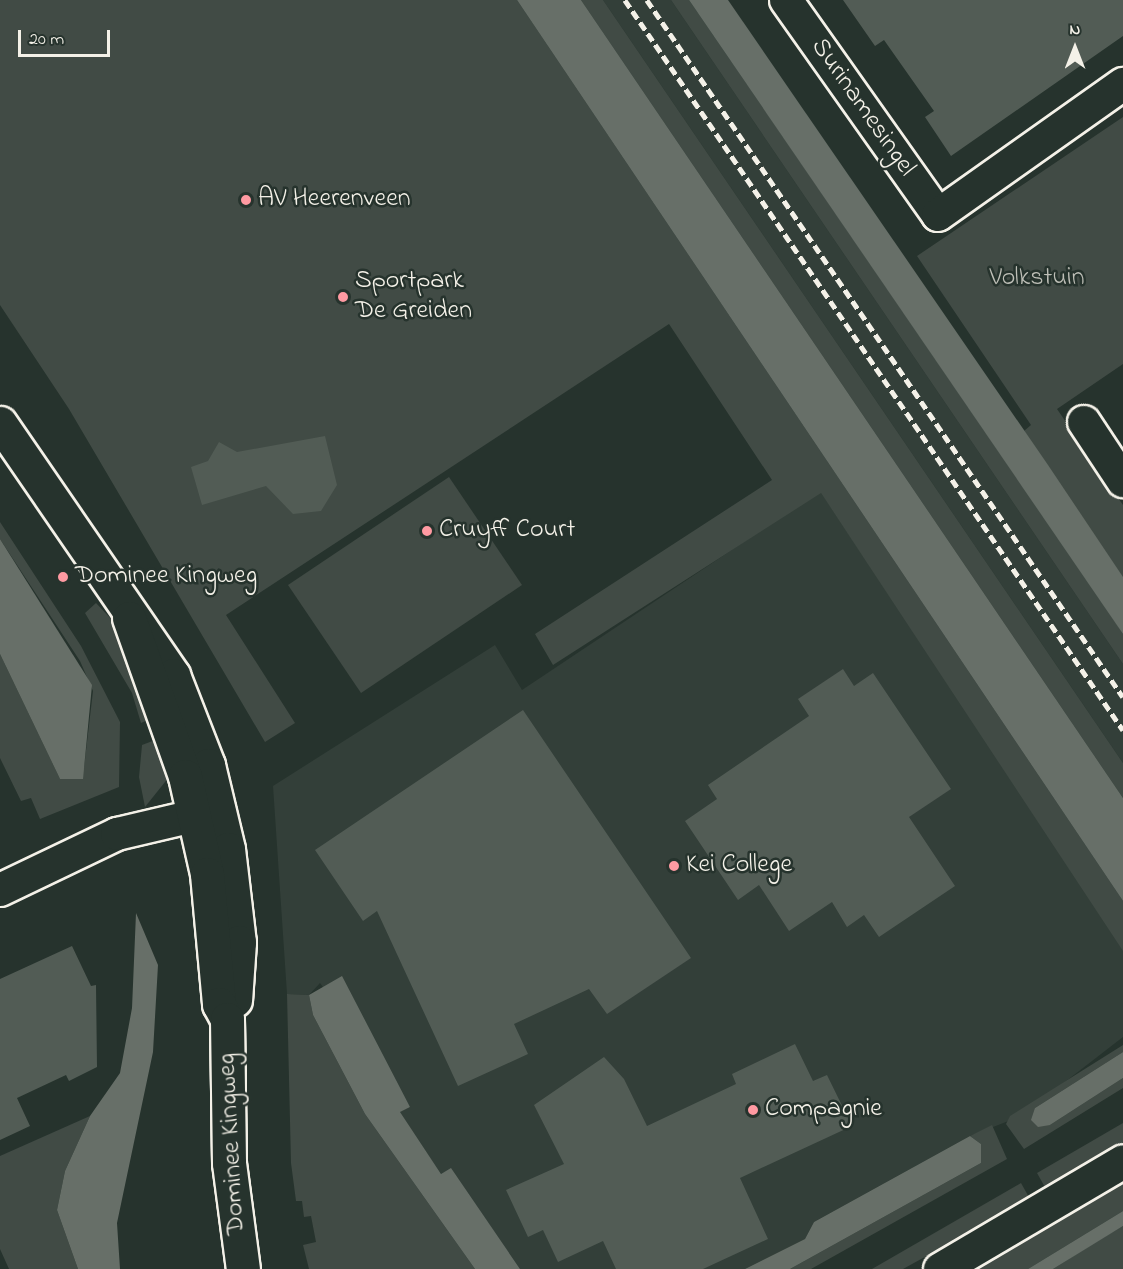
<!DOCTYPE html>
<html>
<head>
<meta charset="utf-8">
<style>
  body { margin:0 }
  #map { position:relative; width:1123px; height:1269px; overflow:hidden; background:#26332d; font-family:"Indie Flower",sans-serif }
  div>[style] { position:absolute }
  [style*='--x'] { left:calc(var(--x)*1px); top:calc(var(--y)*1px); width:calc(var(--w)*1px); rotate:calc(var(--a)*1deg) }
  .built>* { inset:0; background:#333f39 }
  .green>* { inset:0; background:#414b45 }
  .water>* { inset:0; background:#676f68 }
  .building>* { inset:0; background:#525c55 }
  .roads { filter:drop-shadow(2px 0 #f4f1e8) drop-shadow(-2px 0 #f4f1e8) drop-shadow(0 2px #f4f1e8) drop-shadow(0 -2px #f4f1e8) }
  .minor>* { height:32px; margin:-16px; padding:0 16px; transform-origin:16px; border-radius:16px; background:#26332d }
  .secondary>* { height:33px; margin:-16.5px; padding:0 16.5px; transform-origin:16.5px; border-radius:16.5px; background:#26332d }
  .rail>* { height:4.5px; margin-top:-2.25px; transform-origin:0; background:repeating-linear-gradient(90deg,#f4f1e8 0 9px,transparent 0 13.5px) }
  .dots>* { width:16px; height:16px; translate:-50% -50%; box-sizing:border-box; border:3px solid #26332d; border-radius:50% }
  span { translate:-50% -50%; white-space:nowrap; text-align:center; line-height:1.15; -webkit-text-stroke:5px #26332d; paint-order:stroke }
  .street-label { font-size:26px; color:#f4f1e8 }
  .poi-label { font-size:26px; color:#f4f1e8 }
  .left { translate:0 -50%; text-align:left }
  .park-label { font-size:26px; color:#bebfb7 }
  .north { position:absolute; left:1045px; top:18px; width:60px; height:60px; -webkit-text-stroke:4px #26332d; paint-order:stroke; rotate:0deg; font-size:16px; font-weight:700; line-height:24px; text-align:center; color:#f4f1e8 }
  .north::after { content:''; display:block; margin:auto; width:21px; height:27px; background:#f4f1e8; clip-path:polygon(50% 0,100% 100%,50% 72%,0 100%) }
  .scale { position:absolute; left:18px; top:30px; width:92px; height:27px; box-sizing:border-box; border:3px solid #f4f1e8; border-top:0; padding-left:8px; font-size:18px; line-height:21px; white-space:nowrap; color:#f4f1e8; -webkit-text-stroke:4px #26332d; paint-order:stroke }
</style>
</head>
<body>
<div id="map">
  <div class="built">
    <div style="clip-path:polygon(603px 0,671px 0,1123px 664px,1123px 763px)"></div>
    <div style="clip-path:polygon(820px 491px,1123px 947px,1123px 1037px,1021px 1116px,970px 1136px,814px 1222px,805px 1239px,745px 1269px,520px 1269px,451px 1169px,441px 1174px,399px 1112px,410px 1107px,320px 983px,309px 995px,287px 994px,273px 786px,495px 645px,522px 690px)"></div>
  </div>
  <div class="green">
    <div style="clip-path:polygon(0 0,517px 0,1123px 901px,1123px 951px,821px 493px,553px 665px,535px 634px,772px 480px,669px 324px,226px 615px,295px 723px,265px 742px,69px 409px,0 305px)"></div>
    <div style="clip-path:polygon(581px 0,603px 0,1123px 763px,1123px 798px)"></div>
    <div style="clip-path:polygon(671px 0,689px 0,1109px 612px,1123px 634px,1123px 664px)"></div>
    <div style="clip-path:polygon(1123px 117px,1123px 364px,1057px 409px,1123px 505px,1123px 580px,1024px 431px,1031px 425px,917px 256px)"></div>
    <div style="clip-path:polygon(449px 477px,522px 585px,361px 693px,288px 585px)"></div>
    <div style="clip-path:polygon(0 522px,81px 646px,120px 722px,119px 787px,40px 819px,31px 798px,21px 801px,0 758px,0 654px,60px 779px,84px 768px,93px 691px,80px 661px,0 539px)"></div>
    <div style="clip-path:polygon(96px 603px,114px 622px,155px 717px,141px 723px,132px 693px,85px 613px)"></div>
    <div style="clip-path:polygon(163px 737px,169px 777px,145px 807px,139px 777px,142px 745px)"></div>
    <div style="clip-path:polygon(287px 994px,309px 995px,313px 1015px,365px 1114px,475px 1269px,309px 1269px,303px 1245px,316px 1242px,311px 1216px,304px 1217px,302px 1201px,296px 1201px,291px 1163px)"></div>
    <div style="clip-path:polygon(1123px 1045px,1123px 1052px,1035px 1108px,1050px 1125px,1123px 1078px,1123px 1088px,1024px 1149px,1006px 1124px,1010px 1116px)"></div>
    <div style="clip-path:polygon(90px 1116px,65px 1171px,57px 1210px,78px 1269px,9px 1269px,0 1249px,0 1156px)"></div>
    <div style="clip-path:polygon(1123px 1123px,1123px 1145px,1046px 1189px,1037px 1173px)"></div>
    <div style="clip-path:polygon(992px 1125px,1007px 1159px,811px 1269px,790px 1269px,981px 1163px,981px 1144px,970px 1136px)"></div>
    <div style="clip-path:polygon(1123px 1175px,1123px 1211px,1028px 1269px,969px 1269px)"></div>
    <div style="clip-path:polygon(1021px 1183px,1030px 1199px,903px 1269px,872px 1269px)"></div>
    <div style="clip-path:polygon(1123px 1226px,1123px 1269px,1053px 1269px,1094px 1243px)"></div>
  </div>
  <div class="water">
    <div style="clip-path:polygon(517px 0,581px 0,1123px 798px,1123px 901px)"></div>
    <div style="clip-path:polygon(689px 0,728px 0,1048px 465px,1123px 577px,1123px 634px)"></div>
    <div style="clip-path:polygon(0 539px,92px 685px,83px 779px,60px 779px,0 654px)"></div>
    <div style="clip-path:polygon(136px 913px,158px 965px,153px 1052px,117px 1223px,120px 1269px,78px 1269px,57px 1210px,65px 1171px,90px 1116px,120px 1073px,132px 1008px)"></div>
    <div style="clip-path:polygon(342px 976px,410px 1107px,400px 1112px,441px 1174px,451px 1168px,520px 1269px,475px 1269px,365px 1114px,313px 1015px,309px 995px)"></div>
    <div style="clip-path:polygon(1123px 1052px,1123px 1078px,1050px 1125px,1038px 1127px,1031px 1120px,1035px 1108px)"></div>
    <div style="clip-path:polygon(970px 1136px,981px 1144px,981px 1163px,790px 1269px,745px 1269px,805px 1239px,814px 1222px)"></div>
    <div style="clip-path:polygon(1123px 1211px,1123px 1226px,1053px 1269px,1028px 1269px)"></div>
  </div>
  <div class="building">
    <div style="clip-path:polygon(843px 0,1123px 0,1123px 36px,951px 156px,925px 117px,934px 111px,884px 40px,875px 46px)"></div>
    <div style="clip-path:polygon(325px 436px,337px 485px,321px 511px,293px 514px,266px 486px,202px 505px,191px 467px,208px 461px,219px 442px,237px 452px)"></div>
    <div style="clip-path:polygon(843px 669px,854px 686px,873px 673px,951px 789px,909px 817px,955px 886px,879px 937px,864px 915px,847px 927px,832px 902px,789px 931px,759px 885px,738px 900px,685px 821px,717px 799px,708px 785px,809px 716px,798px 699px)"></div>
    <div style="clip-path:polygon(523px 710px,691px 958px,607px 1014px,589px 989px,514px 1024px,528px 1054px,458px 1086px,377px 911px,363px 921px,315px 850px)"></div>
    <div style="clip-path:polygon(72px 946px,91px 986px,96px 985px,97px 1067px,69px 1081px,66px 1075px,17px 1098px,30px 1126px,0 1140px,0 979px)"></div>
    <div style="clip-path:polygon(795px 1044px,813px 1081px,827px 1075px,852px 1126px,740px 1178px,768px 1239px,703px 1269px,616px 1269px,603px 1241px,558px 1262px,543px 1230px,528px 1237px,506px 1190px,564px 1164px,534px 1105px,604px 1057px,624px 1079px,647px 1126px,736px 1084px,732px 1074px)"></div>
  </div>
  <div class="roads">
    <div class="minor">
      <div style="--x:786;--y:0;--w:263;--a:54.7"></div>
      <div style="--x:938;--y:215;--w:227;--a:-35.3"></div>
      <div style="--x:1084;--y:422;--w:71;--a:56.5"></div>
      <div style="--x:0;--y:890;--w:130;--a:-25.6"></div>
      <div style="--x:117;--y:834;--w:105;--a:-13.2"></div>
    </div>
    <div class="secondary">
      <div style="--x:0;--y:423;--w:306;--a:55.5"></div>
      <div style="--x:173;--y:675;--w:97;--a:68.7"></div>
      <div style="--x:208;--y:765;--w:86;--a:76.6"></div>
      <div style="--x:228;--y:849;--w:94;--a:83.3"></div>
      <div style="--x:239;--y:942;--w:58;--a:93.9"></div>
      <div style="--x:129;--y:618;--w:168;--a:70.5"></div>
      <div style="--x:185;--y:776;--w:100;--a:77.3"></div>
      <div style="--x:207;--y:874;--w:131;--a:84.7"></div>
      <div style="--x:219;--y:1004;--w:17;--a:62"></div>
      <div style="--x:227;--y:1019;--w:144;--a:89.2"></div>
      <div style="--x:229;--y:1163;--w:107;--a:82.5"></div>
      <div style="--x:940;--y:1269;--w:212;--a:-30.5"></div>
    </div>
  </div>
  <div class="rail">
    <div style="--x:625;--y:0;--w:884;--a:55.7"></div>
    <div style="--x:647;--y:0;--w:844;--a:55.67"></div>
  </div>
  <div class="dots">
    <div style="left:246px;top:200px;background:#ff9aa2"></div>
    <div style="left:343px;top:297px;background:#ff9aa2"></div>
    <div style="left:427px;top:531px;background:#ff9aa2"></div>
    <div style="left:63px;top:577px;background:#ff9aa2"></div>
    <div style="left:674px;top:866px;background:#ff9aa2"></div>
    <div style="left:753px;top:1110px;background:#ff9aa2"></div>
  </div>
  <div class="street-label">
    <span style="left:862px;top:108px;rotate:55deg">Surinamesingel</span>
    <span style="left:233px;top:1144px;rotate:-93deg">Dominee Kingweg</span>
  </div>
  <div class="poi-label">
    <span class="left" style="left:258px;top:200px">AV Heerenveen</span>
    <span class="left" style="left:355px;top:297px">Sportpark<br>De Greiden</span>
    <span class="left" style="left:439px;top:531px">Cruyff Court</span>
    <span class="left" style="left:75px;top:577px">Dominee Kingweg</span>
    <span class="left" style="left:686px;top:866px">Kei College</span>
    <span class="left" style="left:765px;top:1110px">Compagnie</span>
  </div>
  <div class="park-label">
    <span style="left:1037px;top:279px">Volkstuin</span>
  </div>
  <div class="north">N</div>
  <div class="scale">20 m</div>
</div>
</body>
</html>
